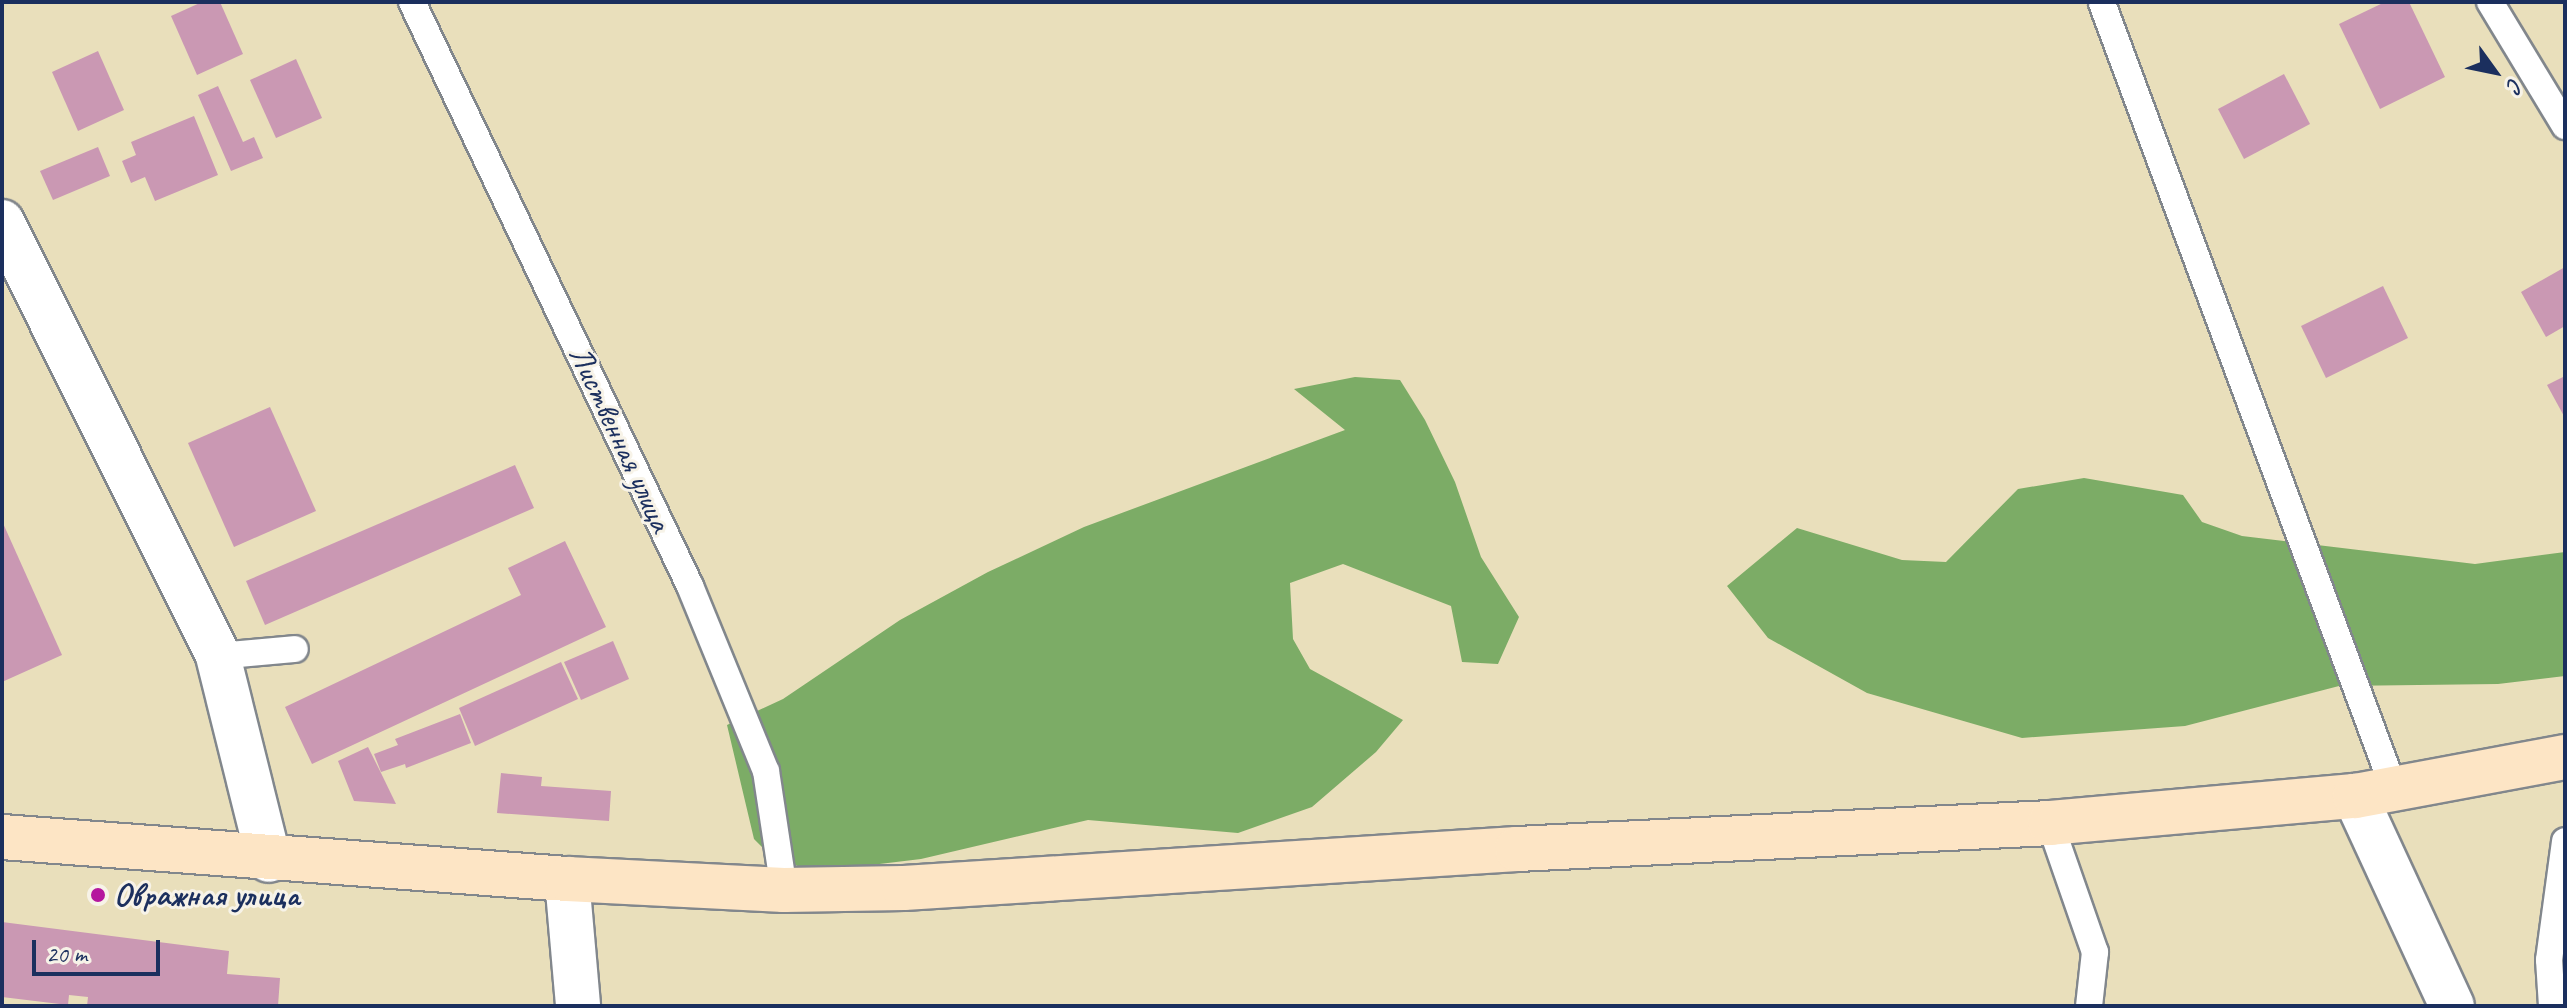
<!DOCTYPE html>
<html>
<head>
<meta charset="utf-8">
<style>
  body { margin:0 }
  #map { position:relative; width:2567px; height:1008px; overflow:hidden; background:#e9dfbb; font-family:Caveat,sans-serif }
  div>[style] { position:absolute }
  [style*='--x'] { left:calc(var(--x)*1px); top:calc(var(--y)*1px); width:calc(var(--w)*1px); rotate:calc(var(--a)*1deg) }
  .forest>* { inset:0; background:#7cac66 }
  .building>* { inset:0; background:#ca98b3 }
  .roads { filter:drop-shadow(2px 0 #82878c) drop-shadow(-2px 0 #82878c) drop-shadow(0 2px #82878c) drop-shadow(0 -2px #82878c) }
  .lane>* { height:26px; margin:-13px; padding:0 13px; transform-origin:13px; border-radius:13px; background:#fff }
  .street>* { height:44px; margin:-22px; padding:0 22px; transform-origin:22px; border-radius:22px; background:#fff }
  .secondary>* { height:44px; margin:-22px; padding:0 22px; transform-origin:22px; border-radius:22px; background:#fde5c5 }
  .dots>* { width:22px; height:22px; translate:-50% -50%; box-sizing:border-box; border:4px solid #f7f3e8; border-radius:50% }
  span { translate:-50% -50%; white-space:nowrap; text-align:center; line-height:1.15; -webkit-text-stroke:6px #f7f3e8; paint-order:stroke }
  .street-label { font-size:32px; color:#1b2f5e }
  .poi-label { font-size:32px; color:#1b2f5e; font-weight:700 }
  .left { translate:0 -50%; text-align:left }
  .frame { position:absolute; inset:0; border:4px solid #1b2f5e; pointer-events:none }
  .north { position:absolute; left:2455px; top:32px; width:80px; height:80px; -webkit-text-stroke:6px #f7f3e8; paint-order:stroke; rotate:123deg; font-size:22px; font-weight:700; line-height:32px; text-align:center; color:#1b2f5e }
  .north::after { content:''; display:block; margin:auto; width:28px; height:36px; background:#1b2f5e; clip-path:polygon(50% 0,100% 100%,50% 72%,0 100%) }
  .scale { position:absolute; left:32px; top:940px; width:128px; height:36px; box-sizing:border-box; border:4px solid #1b2f5e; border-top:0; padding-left:10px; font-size:24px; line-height:28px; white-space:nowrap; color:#1b2f5e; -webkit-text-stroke:6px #f7f3e8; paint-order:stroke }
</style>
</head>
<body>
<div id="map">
  <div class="forest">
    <div style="clip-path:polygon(1355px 377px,1400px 380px,1425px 420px,1455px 482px,1481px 557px,1519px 617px,1498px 664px,1462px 662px,1451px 606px,1343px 564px,1290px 583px,1293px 639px,1310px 669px,1403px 720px,1376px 752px,1312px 807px,1238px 833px,1088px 820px,921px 859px,813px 872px,770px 855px,754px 839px,727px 725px,783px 699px,900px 620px,988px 572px,1084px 527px,1345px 430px,1294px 389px)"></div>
    <div style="clip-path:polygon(2084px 478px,2183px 495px,2202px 522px,2242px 536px,2475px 564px,2565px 552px,2565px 676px,2498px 684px,2339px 686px,2185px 726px,2022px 738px,1867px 693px,1768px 638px,1727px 586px,1797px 528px,1902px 560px,1946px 562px,2018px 489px)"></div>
  </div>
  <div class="building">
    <div style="clip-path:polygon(202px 2px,220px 2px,243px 54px,197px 75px,171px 16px)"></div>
    <div style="clip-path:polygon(2385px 2px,2409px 2px,2445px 77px,2380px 109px,2339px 24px)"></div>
    <div style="clip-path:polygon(98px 51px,124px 110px,78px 131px,52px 72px)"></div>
    <div style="clip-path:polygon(296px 59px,322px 118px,276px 138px,250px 80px)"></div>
    <div style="clip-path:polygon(2284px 74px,2310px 124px,2244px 159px,2218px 109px)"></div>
    <div style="clip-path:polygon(218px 86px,243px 142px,254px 137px,263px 158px,231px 171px,198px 95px)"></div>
    <div style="clip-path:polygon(194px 116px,218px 175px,155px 201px,145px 177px,131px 183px,122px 161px,136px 155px,131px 142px)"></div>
    <div style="clip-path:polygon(98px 147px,110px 176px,53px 200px,40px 171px)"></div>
    <div style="clip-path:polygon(2565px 267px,2565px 326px,2546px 337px,2521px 292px)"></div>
    <div style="clip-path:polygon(2383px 286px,2408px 338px,2326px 378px,2301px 326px)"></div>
    <div style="clip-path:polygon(2565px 376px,2565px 418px,2547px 385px)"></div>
    <div style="clip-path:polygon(270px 407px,316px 511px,234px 547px,188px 443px)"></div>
    <div style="clip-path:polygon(515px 465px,534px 508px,265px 625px,246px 581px)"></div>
    <div style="clip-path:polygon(2px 521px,62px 655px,2px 682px)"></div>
    <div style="clip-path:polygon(565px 541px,606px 627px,312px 764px,285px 707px,521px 595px,508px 568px)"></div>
    <div style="clip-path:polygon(613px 641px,629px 679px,581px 700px,564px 662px)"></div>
    <div style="clip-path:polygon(561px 662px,578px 699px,475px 746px,459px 708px)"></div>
    <div style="clip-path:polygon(460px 714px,471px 743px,406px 768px,405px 764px,381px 772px,374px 754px,398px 745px,395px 739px)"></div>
    <div style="clip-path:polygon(368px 747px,381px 773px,396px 804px,354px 801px,338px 761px)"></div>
    <div style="clip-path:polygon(501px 773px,542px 777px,541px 786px,611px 791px,609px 821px,497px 813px)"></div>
    <div style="clip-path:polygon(2px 922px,229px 951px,227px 974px,280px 978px,278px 1006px,87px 1006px,88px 997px,69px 995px,68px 1005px,2px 997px)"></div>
  </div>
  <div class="roads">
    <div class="lane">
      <div style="--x:412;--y:2;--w:647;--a:64.54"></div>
      <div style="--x:690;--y:586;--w:200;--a:67.7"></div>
      <div style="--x:766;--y:771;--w:120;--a:81.4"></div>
      <div style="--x:2490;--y:2;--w:145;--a:58.8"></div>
      <div style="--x:2102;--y:3;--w:838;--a:69.62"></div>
      <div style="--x:218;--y:656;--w:77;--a:-5.2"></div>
      <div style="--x:2050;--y:823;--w:137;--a:70.8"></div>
      <div style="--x:2095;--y:952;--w:54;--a:96.3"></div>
      <div style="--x:2552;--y:1006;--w:46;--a:-93.7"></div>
      <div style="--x:2549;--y:960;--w:120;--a:-82.3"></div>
    </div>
    <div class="street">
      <div style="--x:2;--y:222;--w:485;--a:63.5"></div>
      <div style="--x:218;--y:656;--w:210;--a:76"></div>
      <div style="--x:2355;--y:796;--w:231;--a:65.2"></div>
      <div style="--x:567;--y:879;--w:127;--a:85"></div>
    </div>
    <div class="secondary">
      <div style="--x:2;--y:837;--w:567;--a:4.25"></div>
      <div style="--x:567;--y:879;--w:217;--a:2.9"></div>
      <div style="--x:784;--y:890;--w:120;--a:-1"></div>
      <div style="--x:904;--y:888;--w:614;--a:-3.64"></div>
      <div style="--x:1517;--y:849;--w:534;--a:-2.79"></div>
      <div style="--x:2050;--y:823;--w:306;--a:-5.1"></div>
      <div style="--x:2355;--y:796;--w:214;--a:-10.5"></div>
    </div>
  </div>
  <div class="dots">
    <div style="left:98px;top:895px;background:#b5179e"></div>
  </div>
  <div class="street-label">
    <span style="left:620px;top:439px;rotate:65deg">Лиственная улица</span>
  </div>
  <div class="poi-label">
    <span class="left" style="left:114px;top:895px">Овражная улица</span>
  </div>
  <div class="frame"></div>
  <div class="north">С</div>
  <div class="scale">20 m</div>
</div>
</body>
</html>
